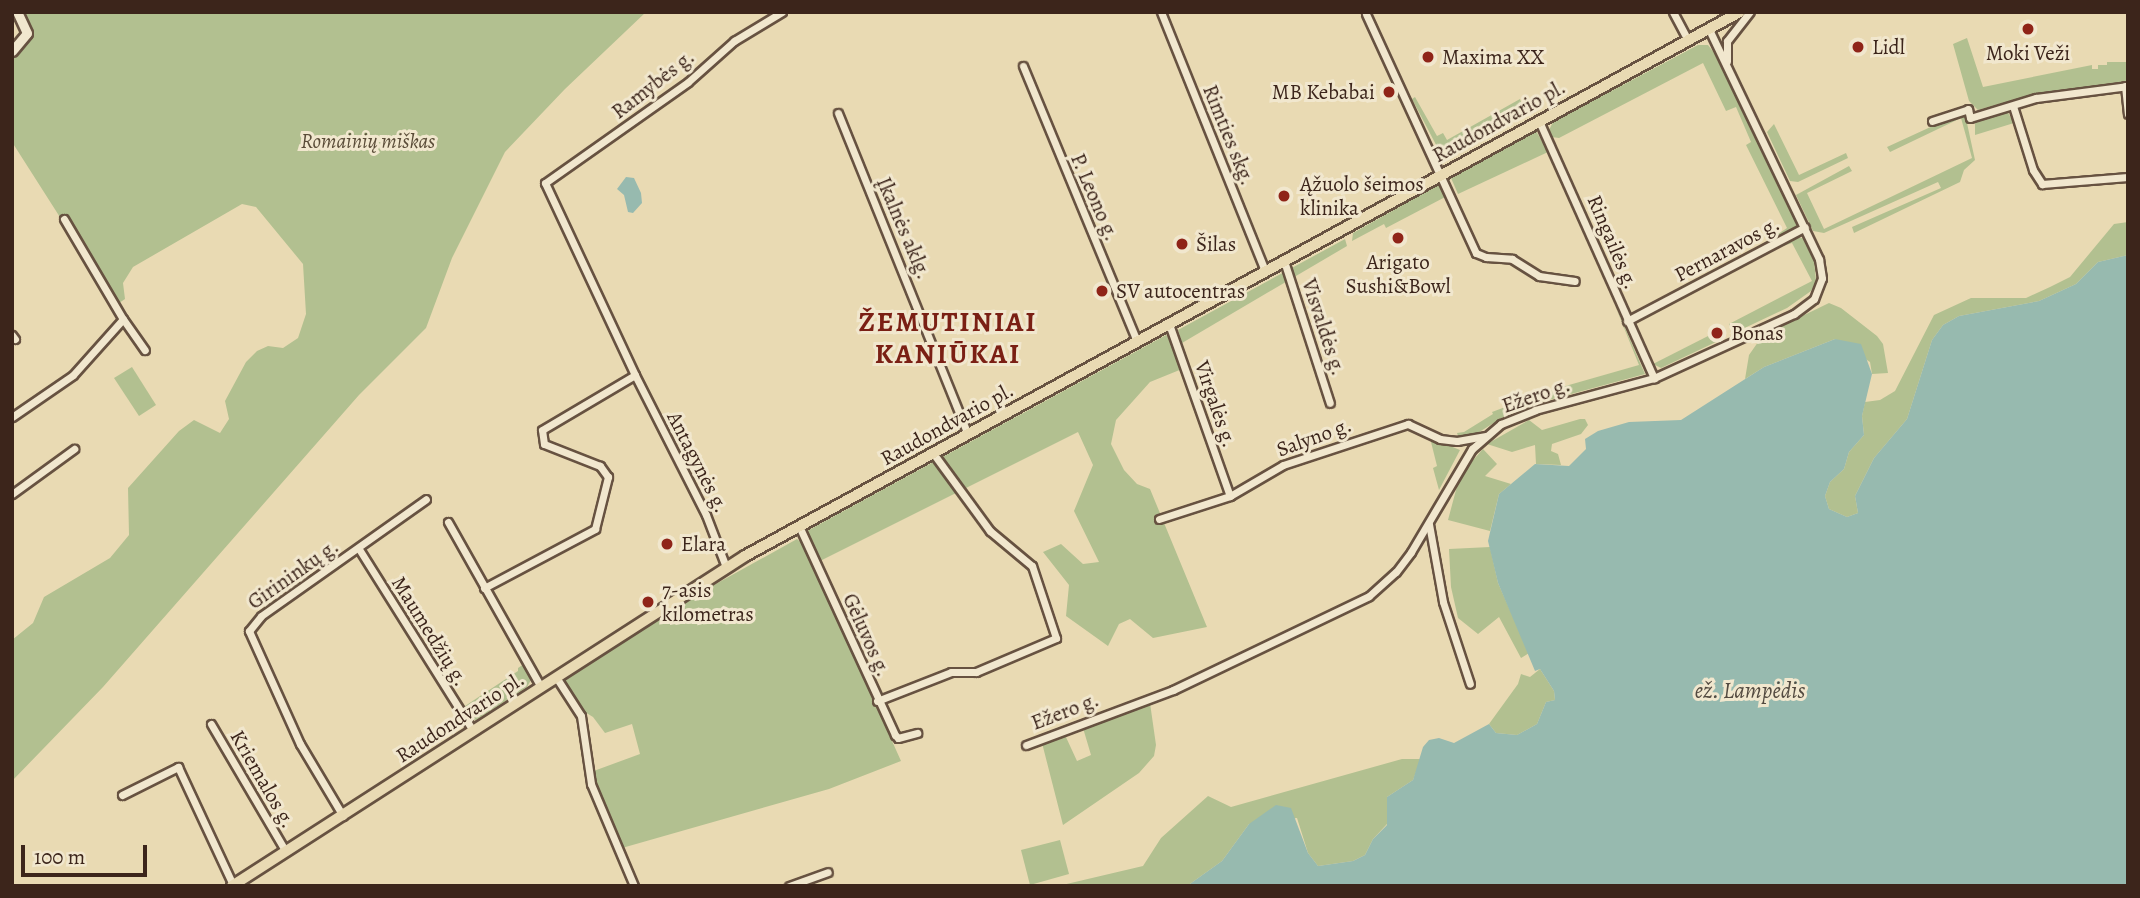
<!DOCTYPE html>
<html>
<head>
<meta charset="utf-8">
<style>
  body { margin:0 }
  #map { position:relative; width:2140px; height:898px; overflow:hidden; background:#e9dab3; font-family:Alegreya,serif }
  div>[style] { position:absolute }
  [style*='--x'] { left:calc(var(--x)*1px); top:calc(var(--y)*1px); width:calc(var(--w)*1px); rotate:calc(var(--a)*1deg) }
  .green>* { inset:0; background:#b2c090 }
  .water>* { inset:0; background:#97baaf }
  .roads { filter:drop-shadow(2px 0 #675241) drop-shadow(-2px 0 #675241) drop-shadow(0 2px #675241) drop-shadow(0 -2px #675241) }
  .minor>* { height:7px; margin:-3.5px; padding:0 3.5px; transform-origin:3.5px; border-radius:3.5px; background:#f1e7ce }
  .tertiary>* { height:9px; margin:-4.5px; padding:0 4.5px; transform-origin:4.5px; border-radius:4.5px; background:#f1e7ce }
  .primary>* { height:10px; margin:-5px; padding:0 5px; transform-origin:5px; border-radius:5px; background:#e9dab3 }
  .dots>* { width:19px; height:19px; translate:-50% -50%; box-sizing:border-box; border:4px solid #f1e7ce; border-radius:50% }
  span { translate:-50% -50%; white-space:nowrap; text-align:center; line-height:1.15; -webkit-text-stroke:6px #f1e7ce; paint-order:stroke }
  .poi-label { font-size:21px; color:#3c251b }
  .left { translate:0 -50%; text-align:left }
  .right { translate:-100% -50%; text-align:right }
  .street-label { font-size:21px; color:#3c251b }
  .park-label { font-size:21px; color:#5a4c38; font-style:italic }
  .water-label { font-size:23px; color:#534a40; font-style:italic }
  .district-label { font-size:28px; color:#7a1f14; font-weight:700; letter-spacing:2px }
  .frame { position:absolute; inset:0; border:14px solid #3c251b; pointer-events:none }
  .scale { position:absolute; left:21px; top:845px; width:126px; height:32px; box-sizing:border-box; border:4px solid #3c251b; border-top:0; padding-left:9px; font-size:21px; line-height:24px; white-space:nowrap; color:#3c251b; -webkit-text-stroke:5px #f1e7ce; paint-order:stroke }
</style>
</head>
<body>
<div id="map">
  <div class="green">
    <div style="clip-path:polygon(24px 12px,646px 12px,565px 89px,505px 152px,452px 258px,426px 328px,359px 395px,103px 687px,12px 781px,12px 640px,33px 623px,44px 597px,110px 558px,129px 535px,128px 488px,179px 431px,194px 420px,220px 433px,229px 419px,225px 401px,246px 362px,257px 351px,268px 346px,283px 348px,298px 338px,306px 314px,303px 264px,256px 207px,242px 204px,133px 267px,123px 283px,125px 299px,116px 305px,12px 142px,12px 58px,30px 30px)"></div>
    <div style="clip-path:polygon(1967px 38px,1983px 87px,2092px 65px,2092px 69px,2098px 69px,2098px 65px,2107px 65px,2107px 62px,2128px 62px,2128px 81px,2037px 93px,1978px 110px,1969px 101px,1953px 44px)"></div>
    <div style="clip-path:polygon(1698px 45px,1708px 45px,1715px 54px,1798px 225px,1794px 231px,1762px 247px,1761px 245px,1787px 228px,1746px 145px,1751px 142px,1736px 107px,1726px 111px,1703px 63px,1559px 138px,1552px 137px,1549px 130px,1553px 122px)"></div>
    <div style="clip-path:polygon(1415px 97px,1437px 136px,1443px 133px,1447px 140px,1520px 99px,1526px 115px,1444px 160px,1412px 99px)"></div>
    <div style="clip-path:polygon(2007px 111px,2014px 123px,1975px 135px,1975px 123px,1978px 119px)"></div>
    <div style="clip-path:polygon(1961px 113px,1965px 114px,1975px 160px,1964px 170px,1960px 182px,1854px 233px,1852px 227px,1941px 188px,1938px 182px,1824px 233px,1813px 231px,1796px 195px,1849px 166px,1852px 171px,1807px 193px,1824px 229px,1972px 158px,1961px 118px,1890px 152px,1887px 147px)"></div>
    <div style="clip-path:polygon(1774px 124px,1799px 175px,1846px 153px,1848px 158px,1798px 182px,1790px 181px,1767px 132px)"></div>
    <div style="clip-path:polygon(1536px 131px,1548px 152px,1458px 194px,1451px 178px)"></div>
    <div style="clip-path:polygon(1440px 184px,1449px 195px,1386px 228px,1384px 224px,1352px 241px,1353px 233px)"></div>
    <div style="clip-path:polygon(2128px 222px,2128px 255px,2098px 262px,2076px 284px,2039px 301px,1959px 316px,1943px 325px,1932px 340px,1907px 419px,1874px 458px,1855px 496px,1858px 513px,1847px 517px,1829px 509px,1825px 496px,1830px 482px,1844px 469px,1849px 452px,1864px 435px,1862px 416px,1865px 402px,1880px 400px,1895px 391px,1934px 315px,1971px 298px,2026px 298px,2050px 287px,2070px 277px,2114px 224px)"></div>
    <div style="clip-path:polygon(1794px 238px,1804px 238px,1814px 259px,1816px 281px,1811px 291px,1787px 308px,1734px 333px,1729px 324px,1812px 281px,1792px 243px,1774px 249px)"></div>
    <div style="clip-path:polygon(1345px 239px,1347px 246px,1182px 343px,1178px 330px)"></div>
    <div style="clip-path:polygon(1614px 303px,1645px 374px,1538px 403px,1534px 395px,1639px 365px)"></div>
    <div style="clip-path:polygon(1829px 303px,1841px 308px,1877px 336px,1883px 344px,1888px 373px,1872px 374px,1870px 362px,1835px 339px,1764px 367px,1745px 379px,1749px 355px,1763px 335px)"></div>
    <div style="clip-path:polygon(1712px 334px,1716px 342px,1661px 368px,1653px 364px)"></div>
    <div style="clip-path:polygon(1166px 335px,1173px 342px,1182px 369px,1150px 382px,1116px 420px,1111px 444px,1124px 470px,1137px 484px,1150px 489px,1207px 627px,1153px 638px,1130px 619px,1119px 624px,1108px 646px,1066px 616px,1069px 585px,1043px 552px,1061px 544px,1083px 564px,1099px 562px,1074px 511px,1093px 465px,1078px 432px,820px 561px,807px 531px)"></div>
    <div style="clip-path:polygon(132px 367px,156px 405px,139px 416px,114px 378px)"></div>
    <div style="clip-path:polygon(1529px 398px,1530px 405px,1508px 414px,1476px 434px,1458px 436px,1457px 433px,1464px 432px,1493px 414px,1492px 412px)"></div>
    <div style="clip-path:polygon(1580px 419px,1585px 419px,1588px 425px,1581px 434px,1552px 444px,1551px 451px,1558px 454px,1561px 465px,1536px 464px,1535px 445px,1512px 452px,1487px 444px,1529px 420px,1542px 430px)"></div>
    <div style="clip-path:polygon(1430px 438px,1460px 450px,1439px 490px,1433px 468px,1437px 466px)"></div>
    <div style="clip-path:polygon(1483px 449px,1497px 464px,1485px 476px,1511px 484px,1499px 494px,1490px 531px,1448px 520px,1460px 475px)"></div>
    <div style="clip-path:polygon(797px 539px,804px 545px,901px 761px,829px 789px,622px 848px,591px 772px,640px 754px,632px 724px,605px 733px,593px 717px,580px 709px,564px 679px,678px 605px)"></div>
    <div style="clip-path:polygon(1490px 547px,1498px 583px,1529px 653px,1521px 658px,1499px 617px,1478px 634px,1458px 618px,1451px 587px,1449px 549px)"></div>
    <div style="clip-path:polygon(524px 664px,531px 680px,527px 687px,476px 720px,470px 719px,462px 708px,518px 671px,518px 668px)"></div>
    <div style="clip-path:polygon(1540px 669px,1554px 691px,1555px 700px,1546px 702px,1537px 724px,1517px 735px,1496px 733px,1489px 724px,1518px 684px,1521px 674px,1530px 677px)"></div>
    <div style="clip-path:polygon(1150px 703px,1156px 745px,1154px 756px,1139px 773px,1063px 825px,1042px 743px,1065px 735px,1077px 761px,1091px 755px,1083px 728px,1088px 724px)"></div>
    <div style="clip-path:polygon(1402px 759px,1421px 759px,1413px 780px,1387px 797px,1387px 824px,1373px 839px,1365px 855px,1353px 861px,1318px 866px,1308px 853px,1297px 818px,1249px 824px,1222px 861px,1187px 886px,1058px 886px,1143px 866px,1161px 838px,1208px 796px,1231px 807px)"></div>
    <div style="clip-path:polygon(1060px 840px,1069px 874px,1030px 885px,1021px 850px)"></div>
  </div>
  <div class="water">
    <div style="clip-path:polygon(626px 177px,634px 178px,641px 193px,642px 203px,633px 213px,628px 212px,624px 195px,617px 189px)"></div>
    <div style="clip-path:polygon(2128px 255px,2128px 886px,1187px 886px,1222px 861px,1249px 824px,1276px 805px,1291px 808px,1308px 853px,1318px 866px,1353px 861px,1365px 855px,1373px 839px,1387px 825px,1387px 797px,1413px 780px,1423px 747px,1429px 740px,1439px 738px,1454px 743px,1489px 724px,1496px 733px,1517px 735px,1537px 724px,1546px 702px,1555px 700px,1554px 691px,1540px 669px,1535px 671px,1498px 583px,1488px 541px,1499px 494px,1535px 464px,1569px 466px,1586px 449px,1585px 439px,1598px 431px,1629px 422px,1681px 420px,1764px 367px,1835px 339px,1861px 344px,1872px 374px,1862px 416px,1864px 435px,1849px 452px,1844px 469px,1830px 482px,1825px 496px,1829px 509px,1847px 517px,1858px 513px,1855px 496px,1874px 458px,1907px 419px,1932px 340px,1943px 325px,1959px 316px,2039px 301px,2076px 284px,2098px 262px)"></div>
  </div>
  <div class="roads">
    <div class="minor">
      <div style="--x:1161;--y:12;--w:279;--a:68.1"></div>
      <div style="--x:1673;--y:12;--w:32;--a:62"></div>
      <div style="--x:1366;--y:14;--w:263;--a:65.3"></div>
      <div style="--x:1476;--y:253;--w:11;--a:22"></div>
      <div style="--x:1486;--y:257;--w:26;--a:4"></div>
      <div style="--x:1512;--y:259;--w:32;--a:32"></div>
      <div style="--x:1539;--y:276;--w:36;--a:8"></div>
      <div style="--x:1727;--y:61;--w:20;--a:-90"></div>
      <div style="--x:1727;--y:41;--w:37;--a:-52"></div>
      <div style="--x:1023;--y:66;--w:298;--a:67.5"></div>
      <div style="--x:2125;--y:86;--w:28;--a:84"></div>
      <div style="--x:2013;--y:106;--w:67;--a:72.6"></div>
      <div style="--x:2033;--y:170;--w:17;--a:57"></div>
      <div style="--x:2042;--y:184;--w:86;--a:-4.7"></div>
      <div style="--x:838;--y:113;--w:346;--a:68"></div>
      <div style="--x:1539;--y:121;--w:282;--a:65.9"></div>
      <div style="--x:1932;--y:121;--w:38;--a:-18"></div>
      <div style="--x:1968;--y:109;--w:9;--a:77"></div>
      <div style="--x:1970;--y:118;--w:69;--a:-16.9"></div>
      <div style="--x:2036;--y:98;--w:93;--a:-7.4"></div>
      <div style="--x:64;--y:219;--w:116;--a:59.5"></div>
      <div style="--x:1284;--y:261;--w:149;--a:72.1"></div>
      <div style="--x:1627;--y:321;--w:201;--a:-27.8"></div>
      <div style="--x:1169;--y:324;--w:182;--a:70.5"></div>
      <div style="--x:12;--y:335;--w:5;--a:53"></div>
      <div style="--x:12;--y:417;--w:74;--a:-34.5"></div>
      <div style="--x:73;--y:375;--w:75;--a:-48.2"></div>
      <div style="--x:123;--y:319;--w:38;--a:55"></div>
      <div style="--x:12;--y:494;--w:77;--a:-36"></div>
      <div style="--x:1159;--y:519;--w:75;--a:-17.9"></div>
      <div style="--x:1230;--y:496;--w:61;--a:-30.3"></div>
      <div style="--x:1283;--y:465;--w:132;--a:-18.2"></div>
      <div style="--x:1408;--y:424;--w:35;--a:25"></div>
      <div style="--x:1440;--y:439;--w:17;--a:7"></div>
      <div style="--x:1457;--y:441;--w:28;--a:-10"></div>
      <div style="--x:448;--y:522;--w:189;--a:60.6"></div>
      <div style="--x:1429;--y:524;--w:79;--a:79.8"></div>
      <div style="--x:1443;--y:602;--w:86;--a:71.8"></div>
      <div style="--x:799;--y:526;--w:230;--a:65.3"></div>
      <div style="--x:895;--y:735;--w:4;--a:45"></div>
      <div style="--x:898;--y:738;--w:20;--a:-15"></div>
      <div style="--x:359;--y:549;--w:215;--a:57.9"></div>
      <div style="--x:726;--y:567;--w:56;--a:-111"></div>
      <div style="--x:706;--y:515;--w:157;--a:-116.9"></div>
      <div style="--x:635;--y:375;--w:212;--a:-115.1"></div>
      <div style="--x:545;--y:183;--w:175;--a:-35.2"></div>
      <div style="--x:688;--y:82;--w:62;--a:-41.7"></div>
      <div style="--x:734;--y:41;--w:56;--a:-31.1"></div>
      <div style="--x:484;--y:588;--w:126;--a:-28"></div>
      <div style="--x:595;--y:529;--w:54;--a:-76"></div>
      <div style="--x:608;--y:477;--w:14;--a:-126"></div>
      <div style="--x:600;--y:466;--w:60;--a:-158.6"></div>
      <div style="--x:544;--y:444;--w:14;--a:-98"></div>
      <div style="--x:542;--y:430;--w:108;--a:-30.6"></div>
      <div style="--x:556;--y:677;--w:46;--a:57.3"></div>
      <div style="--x:581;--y:716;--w:69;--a:81.6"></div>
      <div style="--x:591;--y:784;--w:111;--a:67.1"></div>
      <div style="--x:877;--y:701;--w:79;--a:-21.4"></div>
      <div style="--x:951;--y:672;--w:25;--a:0"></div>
      <div style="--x:976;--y:672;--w:87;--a:-23"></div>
      <div style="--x:1056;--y:638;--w:76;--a:-108.4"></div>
      <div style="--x:1032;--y:566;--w:55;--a:-140.2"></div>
      <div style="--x:990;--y:531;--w:97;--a:-126.2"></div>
      <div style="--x:211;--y:724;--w:148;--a:59.6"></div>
      <div style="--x:1026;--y:745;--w:157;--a:-20.5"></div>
      <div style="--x:1173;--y:690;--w:217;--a:-25.6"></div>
      <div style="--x:1369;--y:596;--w:36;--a:-42"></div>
      <div style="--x:1396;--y:572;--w:25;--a:-53"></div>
      <div style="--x:1411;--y:552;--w:120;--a:-59.4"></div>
      <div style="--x:1472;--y:449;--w:38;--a:-41"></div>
      <div style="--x:1501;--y:424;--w:37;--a:-22"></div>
      <div style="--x:1535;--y:410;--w:123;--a:-15.1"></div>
      <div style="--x:1654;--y:378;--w:154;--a:-24.6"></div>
      <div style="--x:1794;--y:314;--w:25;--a:-37"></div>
      <div style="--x:1814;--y:299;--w:22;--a:-69"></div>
      <div style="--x:1822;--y:278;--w:19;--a:-99"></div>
      <div style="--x:1819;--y:259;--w:255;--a:-115.6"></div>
      <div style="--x:122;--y:795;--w:63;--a:-26.6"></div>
      <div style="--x:178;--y:767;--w:130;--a:65"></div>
      <div style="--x:343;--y:816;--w:84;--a:-120.8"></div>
      <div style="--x:300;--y:744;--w:124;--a:-114.3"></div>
      <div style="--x:249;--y:631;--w:19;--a:-51"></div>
      <div style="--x:261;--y:616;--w:202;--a:-35.3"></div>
      <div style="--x:789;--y:886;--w:41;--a:-19.7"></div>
    </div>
    <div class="tertiary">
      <div style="--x:12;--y:51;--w:23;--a:-50"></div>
      <div style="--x:27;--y:33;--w:23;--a:-115"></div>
    </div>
    <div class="primary">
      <div style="--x:232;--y:886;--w:610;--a:-32.75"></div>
      <div style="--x:745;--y:556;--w:1134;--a:-28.67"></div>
    </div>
  </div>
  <div class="dots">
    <div style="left:2028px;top:29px;background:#8f2418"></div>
    <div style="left:1858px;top:47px;background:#8f2418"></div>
    <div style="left:1428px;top:57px;background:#8f2418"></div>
    <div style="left:1389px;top:92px;background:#8f2418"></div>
    <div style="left:1284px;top:196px;background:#8f2418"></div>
    <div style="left:1398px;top:238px;background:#8f2418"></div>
    <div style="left:1182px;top:244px;background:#8f2418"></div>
    <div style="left:1102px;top:291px;background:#8f2418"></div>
    <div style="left:1717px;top:333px;background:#8f2418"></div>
    <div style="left:667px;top:544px;background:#8f2418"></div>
    <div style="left:648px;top:602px;background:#8f2418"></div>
  </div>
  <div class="poi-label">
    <span class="left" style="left:1872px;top:47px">Lidl</span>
    <span style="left:2028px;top:53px">Moki Veži</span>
    <span class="left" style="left:1442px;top:57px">Maxima XX</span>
    <span class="right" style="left:1375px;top:92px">MB Kebabai</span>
    <span class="left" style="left:1300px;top:196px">Ąžuolo šeimos<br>klinika</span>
    <span class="left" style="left:1196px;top:244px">Šilas</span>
    <span style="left:1398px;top:274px">Arigato<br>Sushi&amp;Bowl</span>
    <span class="left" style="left:1116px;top:291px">SV autocentras</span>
    <span class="left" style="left:1731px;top:333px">Bonas</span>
    <span class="left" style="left:681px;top:544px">Elara</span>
    <span class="left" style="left:662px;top:602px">7-asis<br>kilometras</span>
  </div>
  <div class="street-label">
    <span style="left:653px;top:84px;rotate:-38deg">Ramybės g.</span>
    <span style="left:1499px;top:121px;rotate:-29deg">Raudondvario pl.</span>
    <span style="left:1229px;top:135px;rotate:68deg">Rimties skg.</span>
    <span style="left:1095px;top:197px;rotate:67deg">P. Leono g.</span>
    <span style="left:904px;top:228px;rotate:67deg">Įkalnės aklg.</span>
    <span style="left:1613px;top:242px;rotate:67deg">Ringailės g.</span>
    <span style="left:1727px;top:249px;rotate:-28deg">Pernaravos g.</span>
    <span style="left:1324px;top:327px;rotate:72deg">Visvaldės g.</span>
    <span style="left:1536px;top:395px;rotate:-19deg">Ežero g.</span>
    <span style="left:1216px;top:404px;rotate:71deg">Virgalės g.</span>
    <span style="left:947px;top:424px;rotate:-29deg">Raudondvario pl.</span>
    <span style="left:1314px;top:437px;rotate:-20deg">Salyno g.</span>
    <span style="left:698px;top:462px;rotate:63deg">Antagynės g.</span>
    <span style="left:293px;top:574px;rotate:-35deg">Girininkų g.</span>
    <span style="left:430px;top:631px;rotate:58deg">Maumedžių g.</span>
    <span style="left:867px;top:635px;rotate:66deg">Gėluvos g.</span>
    <span style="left:1065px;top:711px;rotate:-21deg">Ežero g.</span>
    <span style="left:460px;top:717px;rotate:-33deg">Raudondvario pl.</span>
    <span style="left:263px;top:779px;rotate:60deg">Kriemalos g.</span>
  </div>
  <div class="park-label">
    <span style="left:368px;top:141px">Romainių miškas</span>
  </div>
  <div class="water-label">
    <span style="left:1750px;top:691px">ež. Lampėdis</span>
  </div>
  <div class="district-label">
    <span style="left:948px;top:338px">ŽEMUTINIAI<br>KANIŪKAI</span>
  </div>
  <div class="frame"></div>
  <div class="scale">100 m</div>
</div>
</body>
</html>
